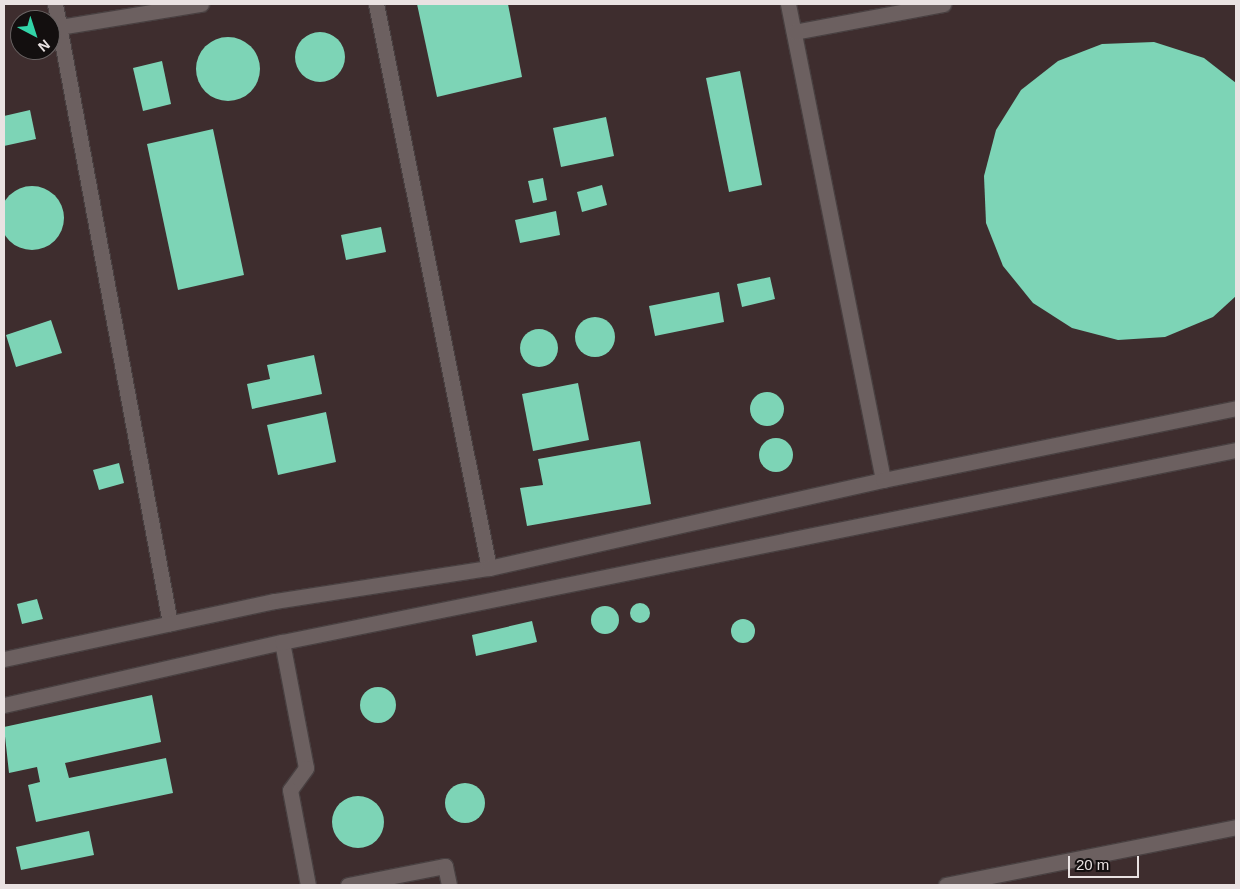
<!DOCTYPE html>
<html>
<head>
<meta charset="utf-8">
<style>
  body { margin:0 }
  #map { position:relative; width:1240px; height:889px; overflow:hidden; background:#2f2425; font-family:Arial,sans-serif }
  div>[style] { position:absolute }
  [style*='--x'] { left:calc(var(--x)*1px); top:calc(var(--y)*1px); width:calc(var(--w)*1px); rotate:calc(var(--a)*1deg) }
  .built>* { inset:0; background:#3e2d2e }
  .building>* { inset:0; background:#7dd4b6 }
  .round { border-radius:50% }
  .roads { filter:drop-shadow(1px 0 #494041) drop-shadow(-1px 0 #494041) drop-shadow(0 1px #494041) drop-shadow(0 -1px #494041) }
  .minor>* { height:15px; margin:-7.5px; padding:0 7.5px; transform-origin:7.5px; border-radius:7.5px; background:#6c6060 }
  span { translate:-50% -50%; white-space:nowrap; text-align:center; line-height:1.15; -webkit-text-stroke:5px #130f0f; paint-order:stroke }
  .frame { position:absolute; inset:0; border:5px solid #e9e2e2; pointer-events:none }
  .north { position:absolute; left:10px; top:10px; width:50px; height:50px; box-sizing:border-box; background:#130f0f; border:1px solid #696363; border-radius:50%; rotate:140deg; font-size:14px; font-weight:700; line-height:20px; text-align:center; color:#e9e2e2 }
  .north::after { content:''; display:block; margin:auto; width:18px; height:22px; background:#32d4a8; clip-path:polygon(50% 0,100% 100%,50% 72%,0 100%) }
  .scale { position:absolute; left:1068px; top:856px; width:71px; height:22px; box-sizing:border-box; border:2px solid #e9e2e2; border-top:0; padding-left:6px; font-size:15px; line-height:18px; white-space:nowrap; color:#e9e2e2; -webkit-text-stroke:4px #130f0f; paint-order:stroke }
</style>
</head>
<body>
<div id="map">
  <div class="built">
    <div style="clip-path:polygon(evenodd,4px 4px,1236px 4px,1236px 885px,4px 885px,4px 4px,20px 20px,50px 20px,50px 50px,20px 50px,20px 20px)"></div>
  </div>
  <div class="building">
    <div style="clip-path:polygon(417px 4px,508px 4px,522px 77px,437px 97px)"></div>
    <div class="round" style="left:295px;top:32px;width:50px;height:50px"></div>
    <div class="round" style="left:196px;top:37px;width:64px;height:64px"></div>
    <div style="clip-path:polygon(1154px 42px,1204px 58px,1236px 83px,1236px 296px,1213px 317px,1165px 337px,1118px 340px,1072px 328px,1033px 303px,1003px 266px,986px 223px,984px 176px,996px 130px,1021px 90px,1058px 61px,1102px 44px)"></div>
    <div style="clip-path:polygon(162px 61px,171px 104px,143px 111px,133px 68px)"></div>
    <div style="clip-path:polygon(740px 71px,762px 185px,729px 192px,706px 78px)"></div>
    <div style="clip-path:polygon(30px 110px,36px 139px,4px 146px,4px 116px)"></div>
    <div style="clip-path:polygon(606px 117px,614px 156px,561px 167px,553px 128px)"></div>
    <div style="clip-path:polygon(213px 129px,244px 275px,178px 290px,147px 144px)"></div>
    <div style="clip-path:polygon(543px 178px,547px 200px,533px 203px,528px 181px)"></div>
    <div style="clip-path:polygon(602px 185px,607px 205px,582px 212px,577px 192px)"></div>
    <div class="round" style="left:0;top:186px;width:64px;height:64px"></div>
    <div style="clip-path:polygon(556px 211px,560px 235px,520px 243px,515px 220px)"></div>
    <div style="clip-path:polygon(381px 227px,386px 252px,346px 260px,341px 235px)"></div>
    <div style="clip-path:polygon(770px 277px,775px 299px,742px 307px,737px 284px)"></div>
    <div style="clip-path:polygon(719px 292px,724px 322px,655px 336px,649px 306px)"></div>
    <div class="round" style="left:575px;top:317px;width:40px;height:40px"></div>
    <div style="clip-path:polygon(51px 320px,62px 353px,16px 367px,6px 335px)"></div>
    <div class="round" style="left:520px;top:329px;width:38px;height:38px"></div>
    <div style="clip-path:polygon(314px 355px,322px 394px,252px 409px,247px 384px,270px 379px,267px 365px)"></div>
    <div style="clip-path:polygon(578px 383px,589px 440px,533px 451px,522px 394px)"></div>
    <div class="round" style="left:750px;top:392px;width:34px;height:34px"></div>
    <div style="clip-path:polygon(326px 412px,336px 462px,278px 475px,267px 425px)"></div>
    <div class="round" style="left:759px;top:438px;width:34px;height:34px"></div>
    <div style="clip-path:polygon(640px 441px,651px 504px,527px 526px,520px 488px,543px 485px,538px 459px)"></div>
    <div style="clip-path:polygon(119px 463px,124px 483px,99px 490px,93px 470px)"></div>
    <div style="clip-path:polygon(37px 599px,43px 619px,22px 624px,17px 604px)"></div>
    <div class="round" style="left:630px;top:603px;width:20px;height:20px"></div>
    <div class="round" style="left:591px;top:606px;width:28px;height:28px"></div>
    <div class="round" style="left:731px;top:619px;width:24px;height:24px"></div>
    <div style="clip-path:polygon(532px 621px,537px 642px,476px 656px,472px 635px)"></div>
    <div class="round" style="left:360px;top:687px;width:36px;height:36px"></div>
    <div style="clip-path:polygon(152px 695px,161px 742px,65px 763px,69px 778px,166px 758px,173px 793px,36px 822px,28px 785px,40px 782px,37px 767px,9px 773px,4px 727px)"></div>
    <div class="round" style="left:445px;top:783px;width:40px;height:40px"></div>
    <div class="round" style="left:332px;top:796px;width:52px;height:52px"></div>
    <div style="clip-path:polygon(89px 831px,94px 855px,21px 870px,16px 847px)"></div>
  </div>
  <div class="roads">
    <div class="minor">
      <div style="--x:55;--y:4;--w:630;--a:79.48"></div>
      <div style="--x:376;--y:4;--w:575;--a:78.67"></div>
      <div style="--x:788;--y:4;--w:485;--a:78.7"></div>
      <div style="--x:60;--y:27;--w:143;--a:-9.3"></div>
      <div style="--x:794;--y:32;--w:152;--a:-10.6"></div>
      <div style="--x:282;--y:642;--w:128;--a:79.2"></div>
      <div style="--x:306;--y:768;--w:27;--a:126"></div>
      <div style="--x:290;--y:790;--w:97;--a:79.3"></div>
      <div style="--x:4;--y:659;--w:277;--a:-12.1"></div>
      <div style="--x:275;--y:601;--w:217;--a:-8.8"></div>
      <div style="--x:489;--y:568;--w:404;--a:-12.6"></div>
      <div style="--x:883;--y:480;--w:360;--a:-11.5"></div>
      <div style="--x:4;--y:705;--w:285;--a:-12.8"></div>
      <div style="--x:282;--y:642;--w:973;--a:-11.38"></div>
      <div style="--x:348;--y:885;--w:99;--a:-11.1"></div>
      <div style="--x:445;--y:866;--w:19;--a:78"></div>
      <div style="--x:946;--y:885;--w:296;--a:-11.3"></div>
    </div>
  </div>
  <div class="frame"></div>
  <div class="north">N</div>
  <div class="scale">20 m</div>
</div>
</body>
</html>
